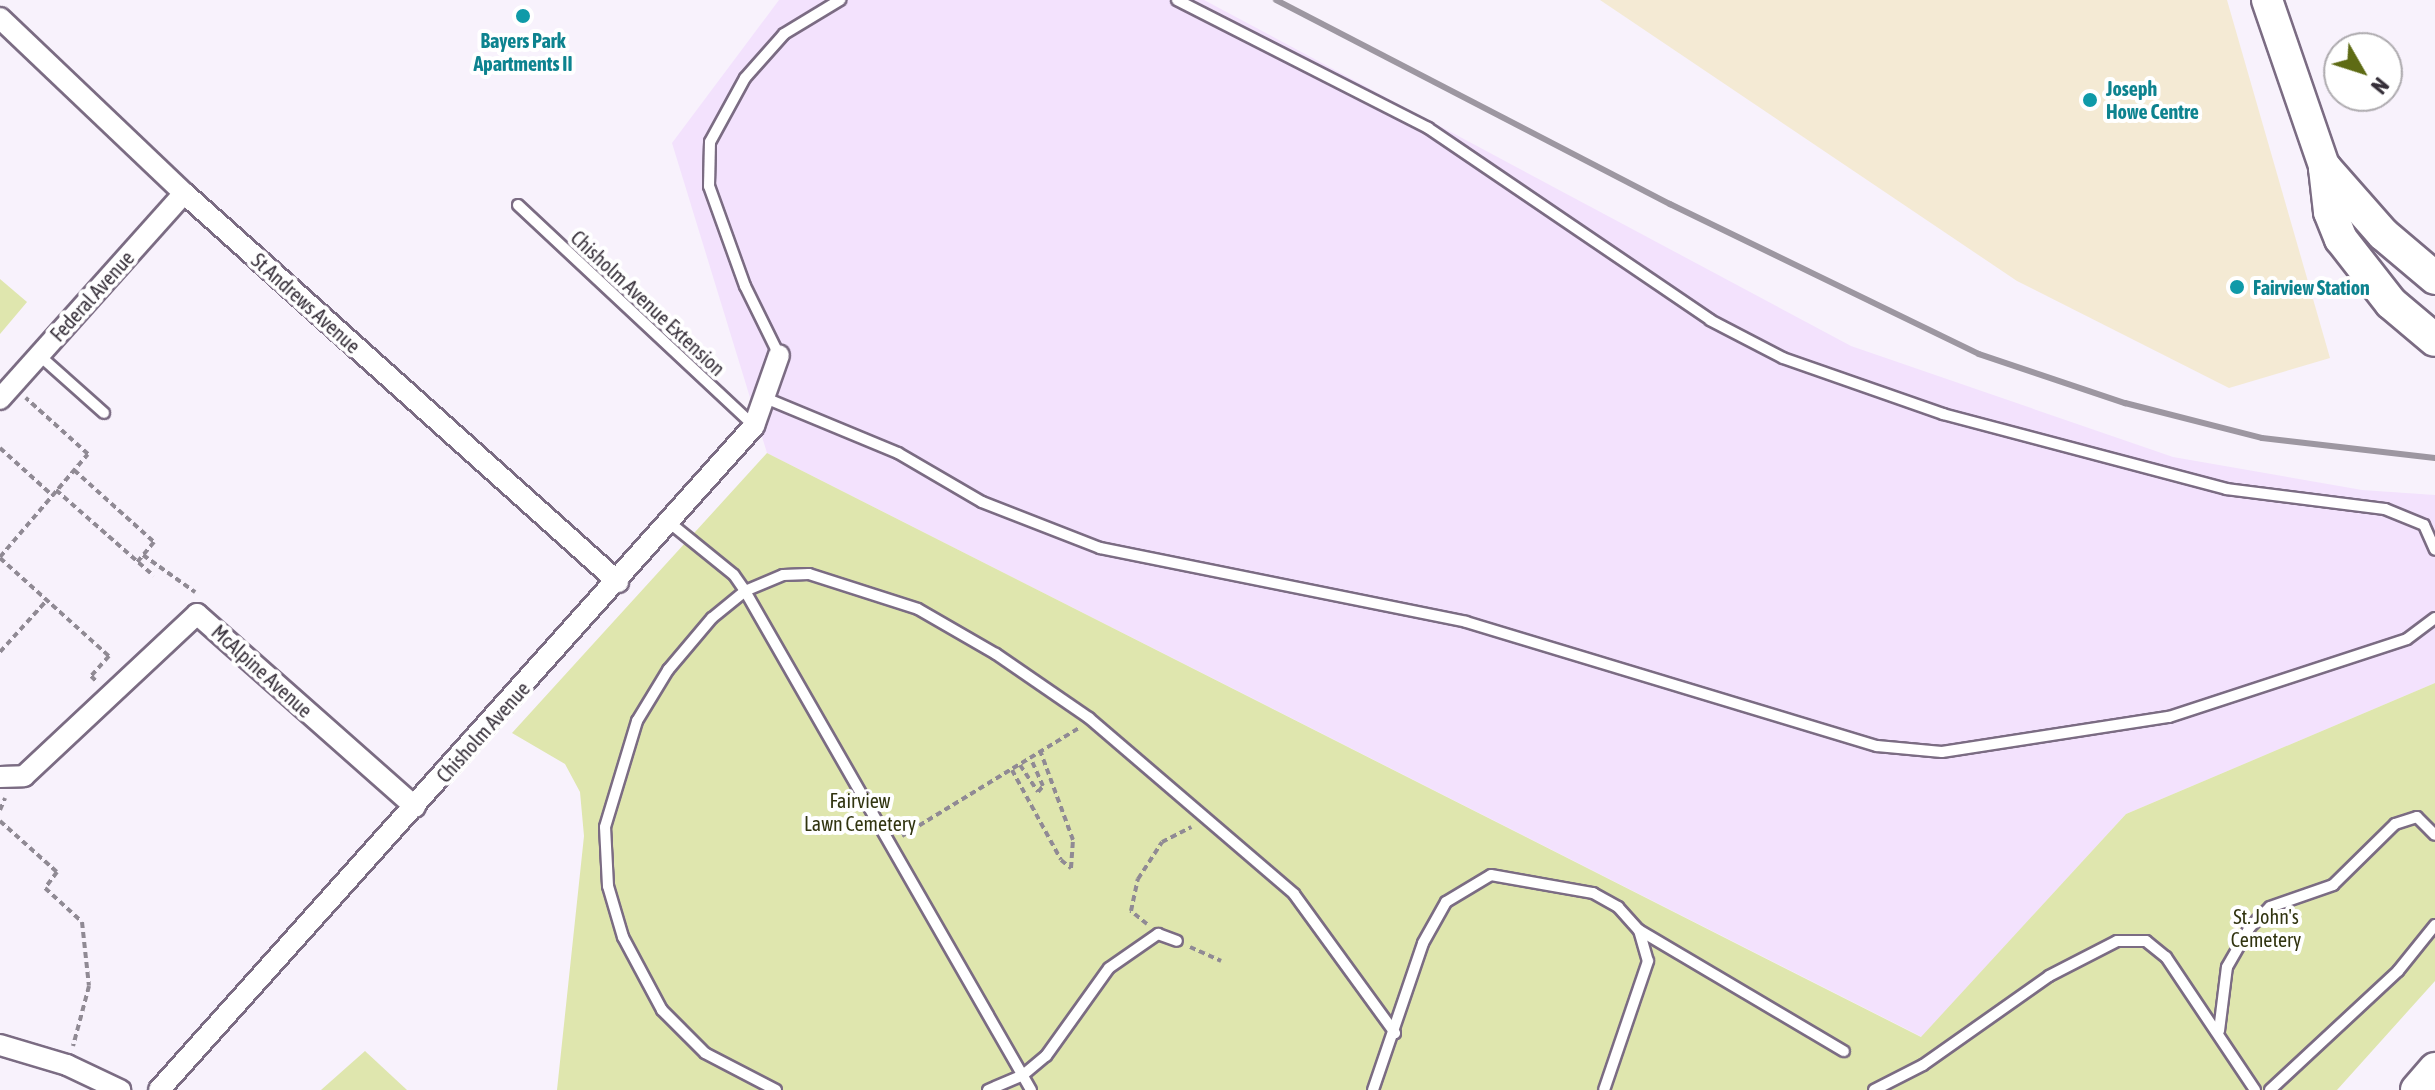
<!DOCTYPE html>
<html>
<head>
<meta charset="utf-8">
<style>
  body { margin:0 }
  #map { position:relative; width:2435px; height:1090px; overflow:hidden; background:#f8f2fc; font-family:"Asap Condensed",sans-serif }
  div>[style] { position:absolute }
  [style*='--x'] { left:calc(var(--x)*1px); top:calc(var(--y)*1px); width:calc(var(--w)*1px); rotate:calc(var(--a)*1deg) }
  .commercial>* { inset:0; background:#f4ead4 }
  .built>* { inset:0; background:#f3e2fd }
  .green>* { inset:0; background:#dfe6ae }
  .path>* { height:4px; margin-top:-2px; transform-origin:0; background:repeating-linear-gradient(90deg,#908a94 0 6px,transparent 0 10px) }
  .roads { filter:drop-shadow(2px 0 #7b6c83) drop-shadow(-2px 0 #7b6c83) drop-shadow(0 2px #7b6c83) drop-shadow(0 -2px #7b6c83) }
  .service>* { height:10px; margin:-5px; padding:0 5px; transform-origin:5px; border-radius:5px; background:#fff }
  .minor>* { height:20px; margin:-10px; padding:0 10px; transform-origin:10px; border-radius:10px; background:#fff }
  .secondary>* { height:30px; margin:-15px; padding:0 15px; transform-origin:15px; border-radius:15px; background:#fff }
  .primary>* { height:32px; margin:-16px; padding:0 16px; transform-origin:16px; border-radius:16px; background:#fff }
  .rail>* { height:6px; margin:-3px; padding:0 3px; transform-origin:3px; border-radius:3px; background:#9d97a1 }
  .dots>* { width:22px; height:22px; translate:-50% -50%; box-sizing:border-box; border:4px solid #fff; border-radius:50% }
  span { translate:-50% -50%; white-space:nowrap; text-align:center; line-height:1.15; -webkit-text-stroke:8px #fff; paint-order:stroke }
  .culture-label { font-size:20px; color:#0d838f; font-weight:700 }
  .left { translate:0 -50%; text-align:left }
  .street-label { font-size:20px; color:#352e38 }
  .park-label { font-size:20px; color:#313410 }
  .north { position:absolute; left:2323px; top:32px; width:80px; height:80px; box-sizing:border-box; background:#fff; border:2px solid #aeabaf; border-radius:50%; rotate:129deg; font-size:22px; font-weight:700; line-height:32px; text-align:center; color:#352e38 }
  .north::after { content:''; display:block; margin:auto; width:28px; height:36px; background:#5e6b14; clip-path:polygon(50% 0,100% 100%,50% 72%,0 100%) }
</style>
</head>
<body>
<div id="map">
  <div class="commercial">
    <div style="clip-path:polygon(1600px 0,2227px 0,2330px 358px,2229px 388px,2017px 281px)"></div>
  </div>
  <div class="built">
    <div style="clip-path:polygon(779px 0,1204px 0,1851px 346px,2173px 457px,2362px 490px,2435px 495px,2435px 683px,2126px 814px,1922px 1037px,767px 453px,672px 143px)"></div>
  </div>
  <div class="green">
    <div style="clip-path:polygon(0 279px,27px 302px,0 334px)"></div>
    <div style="clip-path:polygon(767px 453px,1921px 1037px,2126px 814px,2435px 683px,2435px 981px,2337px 1090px,557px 1090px,584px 836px,580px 792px,565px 764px,512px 733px)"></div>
    <div style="clip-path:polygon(365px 1051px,407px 1090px,321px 1090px)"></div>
  </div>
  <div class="path">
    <div style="--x:0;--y:448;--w:70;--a:42.1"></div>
    <div style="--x:74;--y:470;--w:108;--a:42"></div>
    <div style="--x:154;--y:542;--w:26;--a:130"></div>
    <div style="--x:56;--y:490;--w:130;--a:41.3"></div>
    <div style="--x:143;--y:555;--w:64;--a:35.4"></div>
    <div style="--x:0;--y:557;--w:135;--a:-49.5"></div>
    <div style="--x:88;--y:454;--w:84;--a:-137.9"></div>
    <div style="--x:0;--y:558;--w:147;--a:42"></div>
    <div style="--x:109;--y:656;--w:27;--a:132"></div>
    <div style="--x:91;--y:676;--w:8;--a:45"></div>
    <div style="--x:0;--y:652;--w:70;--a:-47.9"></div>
    <div style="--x:1020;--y:765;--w:32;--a:56"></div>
    <div style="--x:1038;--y:792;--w:8;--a:-50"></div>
    <div style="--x:1043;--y:786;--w:30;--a:-114"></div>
    <div style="--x:1012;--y:770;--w:102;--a:61.4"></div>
    <div style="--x:1061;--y:860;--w:13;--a:39"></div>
    <div style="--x:1071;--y:868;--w:28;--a:-86"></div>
    <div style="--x:1073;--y:840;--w:93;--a:-110.2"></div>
    <div style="--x:0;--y:810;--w:13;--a:-67"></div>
    <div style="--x:0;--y:821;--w:76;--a:41.8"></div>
    <div style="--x:57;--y:872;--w:20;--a:127"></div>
    <div style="--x:45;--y:888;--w:50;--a:42.6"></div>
    <div style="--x:82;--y:922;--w:64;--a:83.8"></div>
    <div style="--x:89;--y:986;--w:62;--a:104.9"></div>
    <div style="--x:902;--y:836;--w:207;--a:-31.4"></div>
    <div style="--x:1147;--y:924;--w:21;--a:-141"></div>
    <div style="--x:1131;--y:911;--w:33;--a:-78"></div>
    <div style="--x:1138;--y:879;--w:44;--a:-57"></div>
    <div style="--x:1162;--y:842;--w:33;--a:-27"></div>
    <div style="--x:1190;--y:947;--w:34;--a:24"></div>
  </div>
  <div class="roads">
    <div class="service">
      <div style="--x:1177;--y:0;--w:282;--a:27"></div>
      <div style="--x:1428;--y:128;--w:341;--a:34.2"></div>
      <div style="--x:1710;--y:320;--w:82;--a:27.5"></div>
      <div style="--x:1783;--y:358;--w:170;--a:19.3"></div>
      <div style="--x:1943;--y:414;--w:293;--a:14.8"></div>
      <div style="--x:2226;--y:489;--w:160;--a:7.2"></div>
      <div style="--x:2385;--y:509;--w:42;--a:22.3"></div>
      <div style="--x:2424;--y:525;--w:27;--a:66"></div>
      <div style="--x:518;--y:205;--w:323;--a:43.1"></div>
      <div style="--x:39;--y:355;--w:87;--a:41.7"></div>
      <div style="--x:779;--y:355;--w:77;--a:-116.2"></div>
      <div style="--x:745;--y:286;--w:106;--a:-109.8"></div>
      <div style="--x:709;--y:186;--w:44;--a:-88.7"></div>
      <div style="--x:710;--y:142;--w:73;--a:-61.3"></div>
      <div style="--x:745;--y:78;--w:59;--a:-48.4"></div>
      <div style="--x:784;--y:34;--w:66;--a:-31.3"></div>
      <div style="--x:763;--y:397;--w:146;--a:22.5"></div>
      <div style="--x:898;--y:453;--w:97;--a:30.3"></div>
      <div style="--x:982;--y:502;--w:127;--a:21.3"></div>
      <div style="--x:1100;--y:548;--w:373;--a:11.4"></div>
      <div style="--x:1466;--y:622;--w:429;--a:16.8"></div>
      <div style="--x:1877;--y:746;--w:65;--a:5.3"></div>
      <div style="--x:1942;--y:752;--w:230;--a:-8.8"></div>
      <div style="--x:2169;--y:717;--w:250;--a:-18.1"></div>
      <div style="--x:2407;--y:639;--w:35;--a:-37"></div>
      <div style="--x:670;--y:523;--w:82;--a:39.1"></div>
      <div style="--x:734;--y:575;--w:19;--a:55"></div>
      <div style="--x:745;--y:591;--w:575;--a:60.18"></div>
      <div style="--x:1639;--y:930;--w:238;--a:30.6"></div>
      <div style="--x:2219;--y:1031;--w:64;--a:-82.9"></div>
      <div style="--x:2227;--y:967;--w:46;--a:-60.1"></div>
      <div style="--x:2250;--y:927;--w:28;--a:-45"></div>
      <div style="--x:2270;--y:907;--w:67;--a:-19.2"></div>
      <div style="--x:2333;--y:885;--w:87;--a:-44.5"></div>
      <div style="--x:2395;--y:824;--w:23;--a:-18"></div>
      <div style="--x:2417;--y:817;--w:25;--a:45"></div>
      <div style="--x:776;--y:1090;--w:80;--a:-152.5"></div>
      <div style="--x:705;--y:1053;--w:61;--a:-135"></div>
      <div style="--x:662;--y:1010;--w:83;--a:-118.1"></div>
      <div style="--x:623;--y:937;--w:53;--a:-106.4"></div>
      <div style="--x:608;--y:886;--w:59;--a:-92.9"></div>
      <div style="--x:605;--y:827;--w:111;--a:-73.2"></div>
      <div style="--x:637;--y:721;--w:60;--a:-58.7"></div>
      <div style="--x:668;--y:670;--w:68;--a:-49.8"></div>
      <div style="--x:712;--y:618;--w:43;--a:-39.3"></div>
      <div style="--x:745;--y:591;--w:41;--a:-22.8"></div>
      <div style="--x:783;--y:575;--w:26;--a:-2"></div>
      <div style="--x:809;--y:574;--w:114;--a:17.8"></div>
      <div style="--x:918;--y:609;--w:90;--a:30"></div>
      <div style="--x:996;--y:654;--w:113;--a:34.5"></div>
      <div style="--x:1089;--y:718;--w:270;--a:40.6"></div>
      <div style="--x:1294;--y:894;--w:172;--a:54"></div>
      <div style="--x:988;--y:1090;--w:38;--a:-23"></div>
      <div style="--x:1023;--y:1075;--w:30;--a:-40"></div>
      <div style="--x:1046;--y:1056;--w:108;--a:-54.4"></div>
      <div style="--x:1109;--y:968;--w:60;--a:-34.8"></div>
      <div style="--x:1158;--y:934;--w:20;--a:20"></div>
      <div style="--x:1373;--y:1090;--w:155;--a:-71.2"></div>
      <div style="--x:1423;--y:943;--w:47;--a:-60.7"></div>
      <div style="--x:1446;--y:902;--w:52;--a:-31"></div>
      <div style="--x:1491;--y:875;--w:104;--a:10"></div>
      <div style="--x:1593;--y:893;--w:29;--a:29"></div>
      <div style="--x:1618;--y:907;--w:31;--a:48"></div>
      <div style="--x:1639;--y:930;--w:32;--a:74"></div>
      <div style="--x:1648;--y:961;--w:136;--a:108.8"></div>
      <div style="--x:1874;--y:1090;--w:55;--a:-27"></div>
      <div style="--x:1923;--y:1065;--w:154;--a:-35.2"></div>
      <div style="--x:2049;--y:976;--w:76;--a:-27.2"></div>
      <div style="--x:2117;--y:941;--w:29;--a:0"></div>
      <div style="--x:2146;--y:941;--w:26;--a:39"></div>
      <div style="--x:2166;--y:957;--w:160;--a:56.2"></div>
      <div style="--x:2270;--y:1090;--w:175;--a:-42.9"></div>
      <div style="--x:2398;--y:971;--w:59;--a:-51.2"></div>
    </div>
    <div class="minor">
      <div style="--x:0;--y:18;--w:254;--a:43.6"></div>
      <div style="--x:184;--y:193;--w:583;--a:41.87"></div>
      <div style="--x:0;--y:399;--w:276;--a:-48.2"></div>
      <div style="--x:0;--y:777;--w:24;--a:-2"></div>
      <div style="--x:24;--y:776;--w:237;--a:-43.1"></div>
      <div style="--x:197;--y:614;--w:291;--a:41.5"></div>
      <div style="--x:0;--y:1045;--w:70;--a:16.6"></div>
      <div style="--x:67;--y:1065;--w:59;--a:25.3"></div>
      <div style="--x:159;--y:1090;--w:892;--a:-48.14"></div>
      <div style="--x:754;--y:426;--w:75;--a:-70.6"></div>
    </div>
    <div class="secondary">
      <div style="--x:2267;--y:0;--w:178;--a:71"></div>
    </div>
    <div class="primary">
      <div style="--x:2325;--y:168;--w:44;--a:83.5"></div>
      <div style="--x:2330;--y:212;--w:29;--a:68"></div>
      <div style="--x:2341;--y:239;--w:81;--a:52"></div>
      <div style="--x:2391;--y:303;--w:57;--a:40.1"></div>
      <div style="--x:2325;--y:168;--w:88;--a:48.7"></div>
      <div style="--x:2383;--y:234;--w:68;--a:40.2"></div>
      <div style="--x:2417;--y:1090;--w:28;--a:-49"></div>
    </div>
  </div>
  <div class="rail">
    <div style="--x:1276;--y:0;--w:444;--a:27.4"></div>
    <div style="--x:1670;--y:204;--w:343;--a:25.9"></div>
    <div style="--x:1979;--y:354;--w:154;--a:18.6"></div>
    <div style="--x:2125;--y:403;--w:141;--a:14.3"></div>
    <div style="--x:2262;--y:438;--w:174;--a:6.6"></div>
  </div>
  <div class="dots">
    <div style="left:523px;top:16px;background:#0f9aa8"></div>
    <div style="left:2090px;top:100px;background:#0f9aa8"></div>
    <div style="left:2237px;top:287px;background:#0f9aa8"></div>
  </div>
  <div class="culture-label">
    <span style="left:523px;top:52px">Bayers Park<br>Apartments II</span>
    <span class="left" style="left:2106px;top:100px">Joseph<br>Howe Centre</span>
    <span class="left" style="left:2253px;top:287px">Fairview Station</span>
  </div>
  <div class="street-label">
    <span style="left:92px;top:296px;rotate:-48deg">Federal Avenue</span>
    <span style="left:306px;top:303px;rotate:42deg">St Andrews Avenue</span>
    <span style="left:648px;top:303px;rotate:43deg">Chisholm Avenue Extension</span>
    <span style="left:262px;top:671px;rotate:42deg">McAlpine Avenue</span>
    <span style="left:483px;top:732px;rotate:-48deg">Chisholm Avenue</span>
  </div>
  <div class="park-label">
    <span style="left:860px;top:812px">Fairview<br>Lawn Cemetery</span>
    <span style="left:2266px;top:928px">St. John's<br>Cemetery</span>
  </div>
  <div class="north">N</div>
</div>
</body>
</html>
